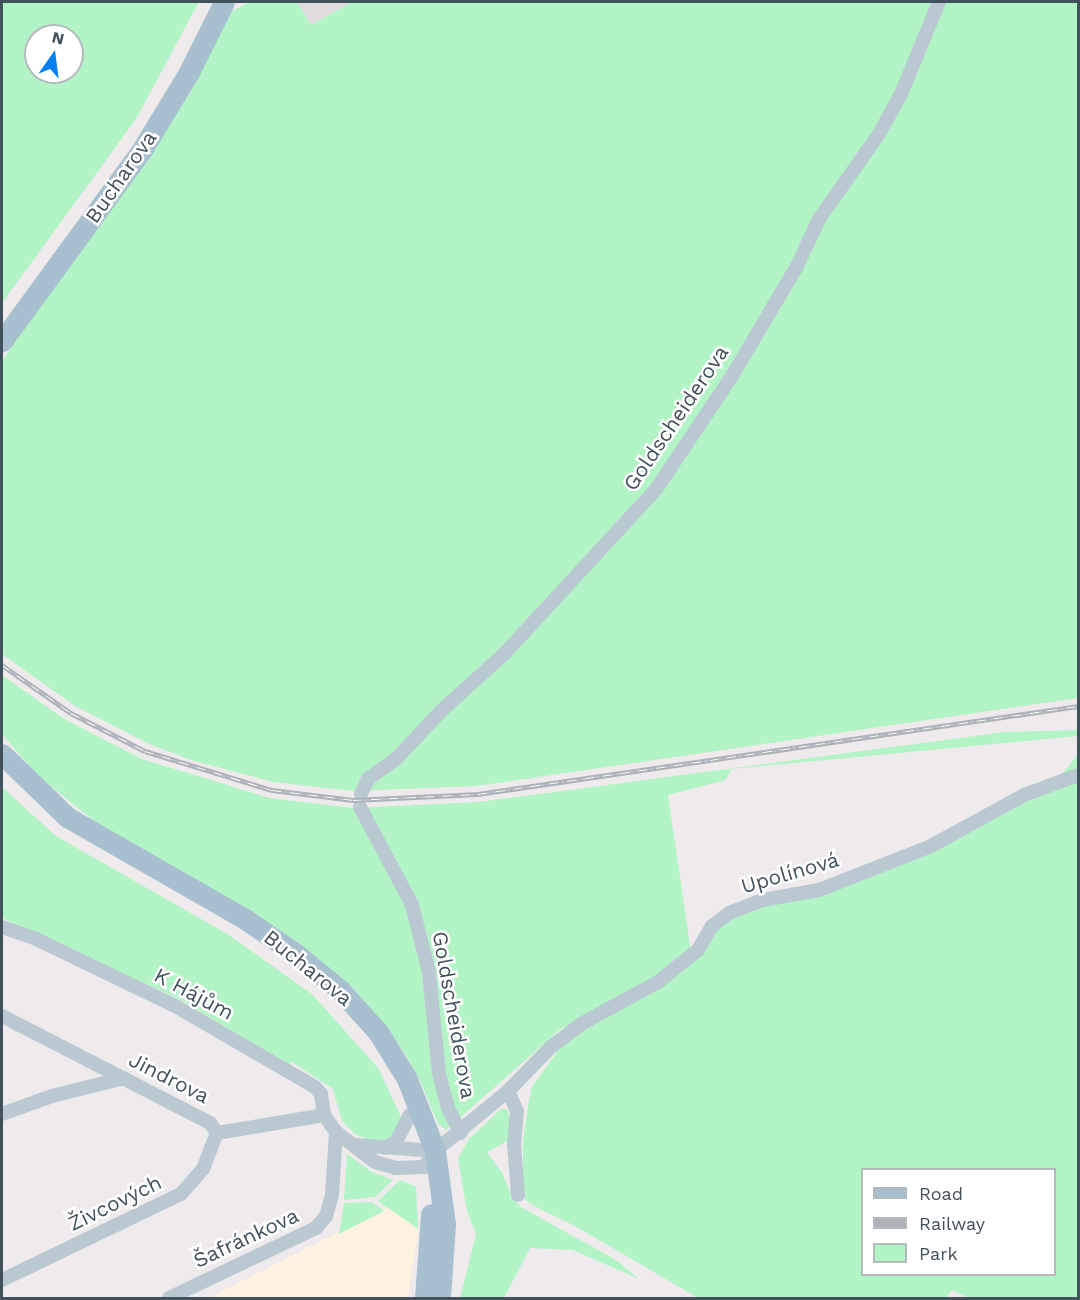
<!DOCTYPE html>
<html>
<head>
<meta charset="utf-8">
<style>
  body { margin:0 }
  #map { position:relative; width:1080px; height:1300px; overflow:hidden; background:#efebec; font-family:"Work Sans",sans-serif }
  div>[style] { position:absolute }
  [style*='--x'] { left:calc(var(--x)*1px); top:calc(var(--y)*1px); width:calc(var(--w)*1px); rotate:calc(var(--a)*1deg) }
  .commercial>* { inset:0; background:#fef3e1 }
  .education>* { inset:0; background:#e0dcde }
  .green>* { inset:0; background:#b3f4c7 }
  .street>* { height:14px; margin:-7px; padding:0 7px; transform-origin:7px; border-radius:7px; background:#bac9d1 }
  .primary>* { height:21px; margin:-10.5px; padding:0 10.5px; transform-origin:10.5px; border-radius:10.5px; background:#a8bfcf }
  .rail>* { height:5px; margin-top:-2.5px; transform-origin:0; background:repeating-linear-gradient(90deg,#fff 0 9px,#adb2b8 0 18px); box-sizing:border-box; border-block:2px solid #adb2b8 }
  span { translate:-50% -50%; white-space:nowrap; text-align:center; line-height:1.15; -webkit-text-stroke:5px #fff; paint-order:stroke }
  .street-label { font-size:21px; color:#42525c }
  .frame { position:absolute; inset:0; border:3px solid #42525c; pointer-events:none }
  .legend { position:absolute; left:861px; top:1168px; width:195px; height:108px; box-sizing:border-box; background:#fff; border:2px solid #b3babe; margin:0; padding:8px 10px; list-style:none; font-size:18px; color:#42525c }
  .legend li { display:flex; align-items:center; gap:12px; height:30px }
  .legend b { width:30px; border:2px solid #b3babe }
  .north { position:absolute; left:24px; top:24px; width:60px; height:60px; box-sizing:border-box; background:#fff; border:2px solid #b3babe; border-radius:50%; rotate:14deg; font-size:16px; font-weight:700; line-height:24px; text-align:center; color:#42525c }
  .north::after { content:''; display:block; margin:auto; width:21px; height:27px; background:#037ff2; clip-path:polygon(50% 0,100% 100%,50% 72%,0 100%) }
</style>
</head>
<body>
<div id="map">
  <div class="commercial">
    <div style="clip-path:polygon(388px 1207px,418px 1229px,408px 1298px,209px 1298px)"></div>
  </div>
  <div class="education">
    <div style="clip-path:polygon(297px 2px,352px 2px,310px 26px)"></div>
  </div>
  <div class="green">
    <div style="clip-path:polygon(evenodd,2px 2px,199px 2px,136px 119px,2px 303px,2px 2px,36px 36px,72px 36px,72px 72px,36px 72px,36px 36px)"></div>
    <div style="clip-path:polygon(250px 2px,297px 2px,311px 25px,352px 2px,1078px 2px,1078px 698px,477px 786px,354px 791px,273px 782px,191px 760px,149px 744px,75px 706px,2px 654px,2px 362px,34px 309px,130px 182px,190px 93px,232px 11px)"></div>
    <div style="clip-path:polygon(evenodd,2px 675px,66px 720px,142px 759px,270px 798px,353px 808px,479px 802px,1005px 732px,1078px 730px,1078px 736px,731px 769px,726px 780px,668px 795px,691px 952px,707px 924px,826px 884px,927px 842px,1013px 793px,1062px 774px,1078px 754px,1078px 1298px,969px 1298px,952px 1290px,946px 1298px,698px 1298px,577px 1227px,532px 1205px,523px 1197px,523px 1140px,531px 1088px,568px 1037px,563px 1027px,446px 1130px,438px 1124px,420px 1080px,400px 1046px,354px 989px,272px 925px,99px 825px,37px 775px,2px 734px,2px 675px,862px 1170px,1054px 1170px,1054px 1274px,862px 1274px,862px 1170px)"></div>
    <div style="clip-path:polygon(2px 787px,56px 836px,229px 935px,312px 994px,379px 1069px,402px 1119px,392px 1139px,379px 1145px,355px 1134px,342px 1121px,333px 1089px,292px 1062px,289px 1065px,179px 999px,2px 918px)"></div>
    <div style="clip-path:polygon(501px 1109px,507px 1109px,509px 1116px,510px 1140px,487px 1152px,503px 1174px,512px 1197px,521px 1207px,616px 1260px,639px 1279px,573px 1250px,530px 1248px,504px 1298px,460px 1298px,476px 1234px,467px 1211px,458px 1158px,469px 1139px)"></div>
    <div style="clip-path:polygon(347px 1154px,372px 1172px,393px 1180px,375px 1197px,344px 1200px)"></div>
    <div style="clip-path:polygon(400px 1180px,416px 1187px,418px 1229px,378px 1201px)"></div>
    <div style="clip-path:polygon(372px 1202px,384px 1211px,339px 1234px,344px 1203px)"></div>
  </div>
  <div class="street">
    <div style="--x:361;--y:794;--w:17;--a:-65"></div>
    <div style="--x:368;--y:779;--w:37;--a:-36"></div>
    <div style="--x:398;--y:757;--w:62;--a:-47"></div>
    <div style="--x:440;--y:712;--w:88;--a:-42.2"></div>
    <div style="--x:505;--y:653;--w:224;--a:-47.3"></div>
    <div style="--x:657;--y:488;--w:135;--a:-56.2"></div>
    <div style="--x:732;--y:376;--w:128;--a:-59.4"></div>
    <div style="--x:797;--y:266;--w:52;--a:-64.9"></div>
    <div style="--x:819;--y:219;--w:104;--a:-54.8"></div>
    <div style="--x:879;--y:134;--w:46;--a:-61.2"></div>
    <div style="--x:901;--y:94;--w:100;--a:-67.6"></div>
    <div style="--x:360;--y:807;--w:111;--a:62"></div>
    <div style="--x:412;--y:905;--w:69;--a:75.8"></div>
    <div style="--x:429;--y:972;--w:102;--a:84.4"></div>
    <div style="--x:439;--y:1074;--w:35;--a:75"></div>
    <div style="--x:448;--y:1108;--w:28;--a:63"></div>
    <div style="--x:2;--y:927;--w:36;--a:19"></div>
    <div style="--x:36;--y:939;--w:157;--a:25.7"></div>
    <div style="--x:177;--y:1007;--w:160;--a:30.1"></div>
    <div style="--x:315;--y:1087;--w:9;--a:49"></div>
    <div style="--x:321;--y:1094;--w:21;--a:82"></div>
    <div style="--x:324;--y:1115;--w:21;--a:55"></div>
    <div style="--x:336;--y:1132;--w:49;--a:37.6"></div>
    <div style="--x:375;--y:1162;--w:22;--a:16"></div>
    <div style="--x:396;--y:1168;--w:28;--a:-2"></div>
    <div style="--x:424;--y:1167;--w:19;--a:-55"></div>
    <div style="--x:435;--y:1151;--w:94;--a:-39.4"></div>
    <div style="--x:508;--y:1091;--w:62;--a:-45.7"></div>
    <div style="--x:551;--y:1047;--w:38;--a:-37"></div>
    <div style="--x:581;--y:1024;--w:88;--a:-28.6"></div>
    <div style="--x:658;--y:982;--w:51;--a:-38.7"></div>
    <div style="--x:698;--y:950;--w:28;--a:-60"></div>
    <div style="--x:712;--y:926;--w:21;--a:-37"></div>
    <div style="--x:729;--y:913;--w:36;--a:-21"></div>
    <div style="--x:763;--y:900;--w:57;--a:-10.1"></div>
    <div style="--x:819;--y:890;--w:120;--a:-21.4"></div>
    <div style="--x:931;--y:846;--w:106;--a:-28.7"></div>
    <div style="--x:1024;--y:795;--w:58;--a:-20.3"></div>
    <div style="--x:2;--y:1016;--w:234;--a:27.2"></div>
    <div style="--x:210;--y:1123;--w:12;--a:55"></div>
    <div style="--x:508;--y:1091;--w:22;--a:66"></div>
    <div style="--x:517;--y:1111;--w:33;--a:95"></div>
    <div style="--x:514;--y:1144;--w:51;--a:85.5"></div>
    <div style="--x:2;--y:1114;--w:53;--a:-19.8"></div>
    <div style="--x:52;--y:1096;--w:74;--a:-14"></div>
    <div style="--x:217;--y:1133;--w:109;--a:-9.5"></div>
    <div style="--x:356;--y:1145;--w:79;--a:4.3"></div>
    <div style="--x:385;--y:1148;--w:13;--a:-29"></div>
    <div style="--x:396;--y:1142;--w:30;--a:-63"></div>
    <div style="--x:2;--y:1280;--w:199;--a:-25.7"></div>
    <div style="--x:181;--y:1194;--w:33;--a:-49"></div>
    <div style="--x:203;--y:1169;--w:39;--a:-69"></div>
    <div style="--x:169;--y:1298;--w:163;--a:-25.5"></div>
    <div style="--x:316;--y:1228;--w:16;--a:-50"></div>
    <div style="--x:326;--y:1216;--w:22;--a:-74"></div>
    <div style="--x:332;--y:1195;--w:63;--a:-86.4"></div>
  </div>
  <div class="primary">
    <div style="--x:2;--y:341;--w:239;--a:-53.8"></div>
    <div style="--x:143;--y:148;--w:87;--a:-58.7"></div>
    <div style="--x:188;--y:74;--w:80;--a:-63.4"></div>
    <div style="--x:2;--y:754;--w:91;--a:44.1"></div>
    <div style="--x:67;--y:817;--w:205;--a:29.8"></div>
    <div style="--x:245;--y:919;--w:62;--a:34.5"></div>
    <div style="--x:296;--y:954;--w:57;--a:39.3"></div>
    <div style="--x:340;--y:990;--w:57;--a:47.9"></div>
    <div style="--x:378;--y:1032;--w:55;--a:58.3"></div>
    <div style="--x:407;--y:1079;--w:77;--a:68.7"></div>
    <div style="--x:435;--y:1151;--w:74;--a:82.2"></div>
    <div style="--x:445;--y:1224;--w:74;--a:93.9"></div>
    <div style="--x:425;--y:1298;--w:84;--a:-85.9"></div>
  </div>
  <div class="rail">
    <div style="--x:2;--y:665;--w:84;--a:34.8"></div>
    <div style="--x:71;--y:713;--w:83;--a:27.2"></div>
    <div style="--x:145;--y:751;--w:133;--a:17.1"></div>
    <div style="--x:272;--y:790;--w:82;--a:7"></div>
    <div style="--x:353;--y:800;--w:125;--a:-2.7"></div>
    <div style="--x:478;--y:794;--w:606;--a:-8.34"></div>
  </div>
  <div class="street-label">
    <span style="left:121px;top:177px;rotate:-55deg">Bucharova</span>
    <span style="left:676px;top:418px;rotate:-56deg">Goldscheiderova</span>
    <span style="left:790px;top:873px;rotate:-16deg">Upolínová</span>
    <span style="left:308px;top:968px;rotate:39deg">Bucharova</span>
    <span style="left:194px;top:994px;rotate:28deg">K Hájům</span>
    <span style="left:454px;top:1015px;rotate:80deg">Goldscheiderova</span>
    <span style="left:169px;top:1078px;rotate:27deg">Jindrova</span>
    <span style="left:115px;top:1203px;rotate:-26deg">Živcových</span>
    <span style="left:246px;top:1238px;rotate:-25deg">Šafránkova</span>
  </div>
  <div class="frame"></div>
  <ul class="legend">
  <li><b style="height:8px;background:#a8bfcf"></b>Road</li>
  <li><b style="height:8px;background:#adb2b8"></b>Railway</li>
  <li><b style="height:16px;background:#b3f4c7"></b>Park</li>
  </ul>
  <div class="north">N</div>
</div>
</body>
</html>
